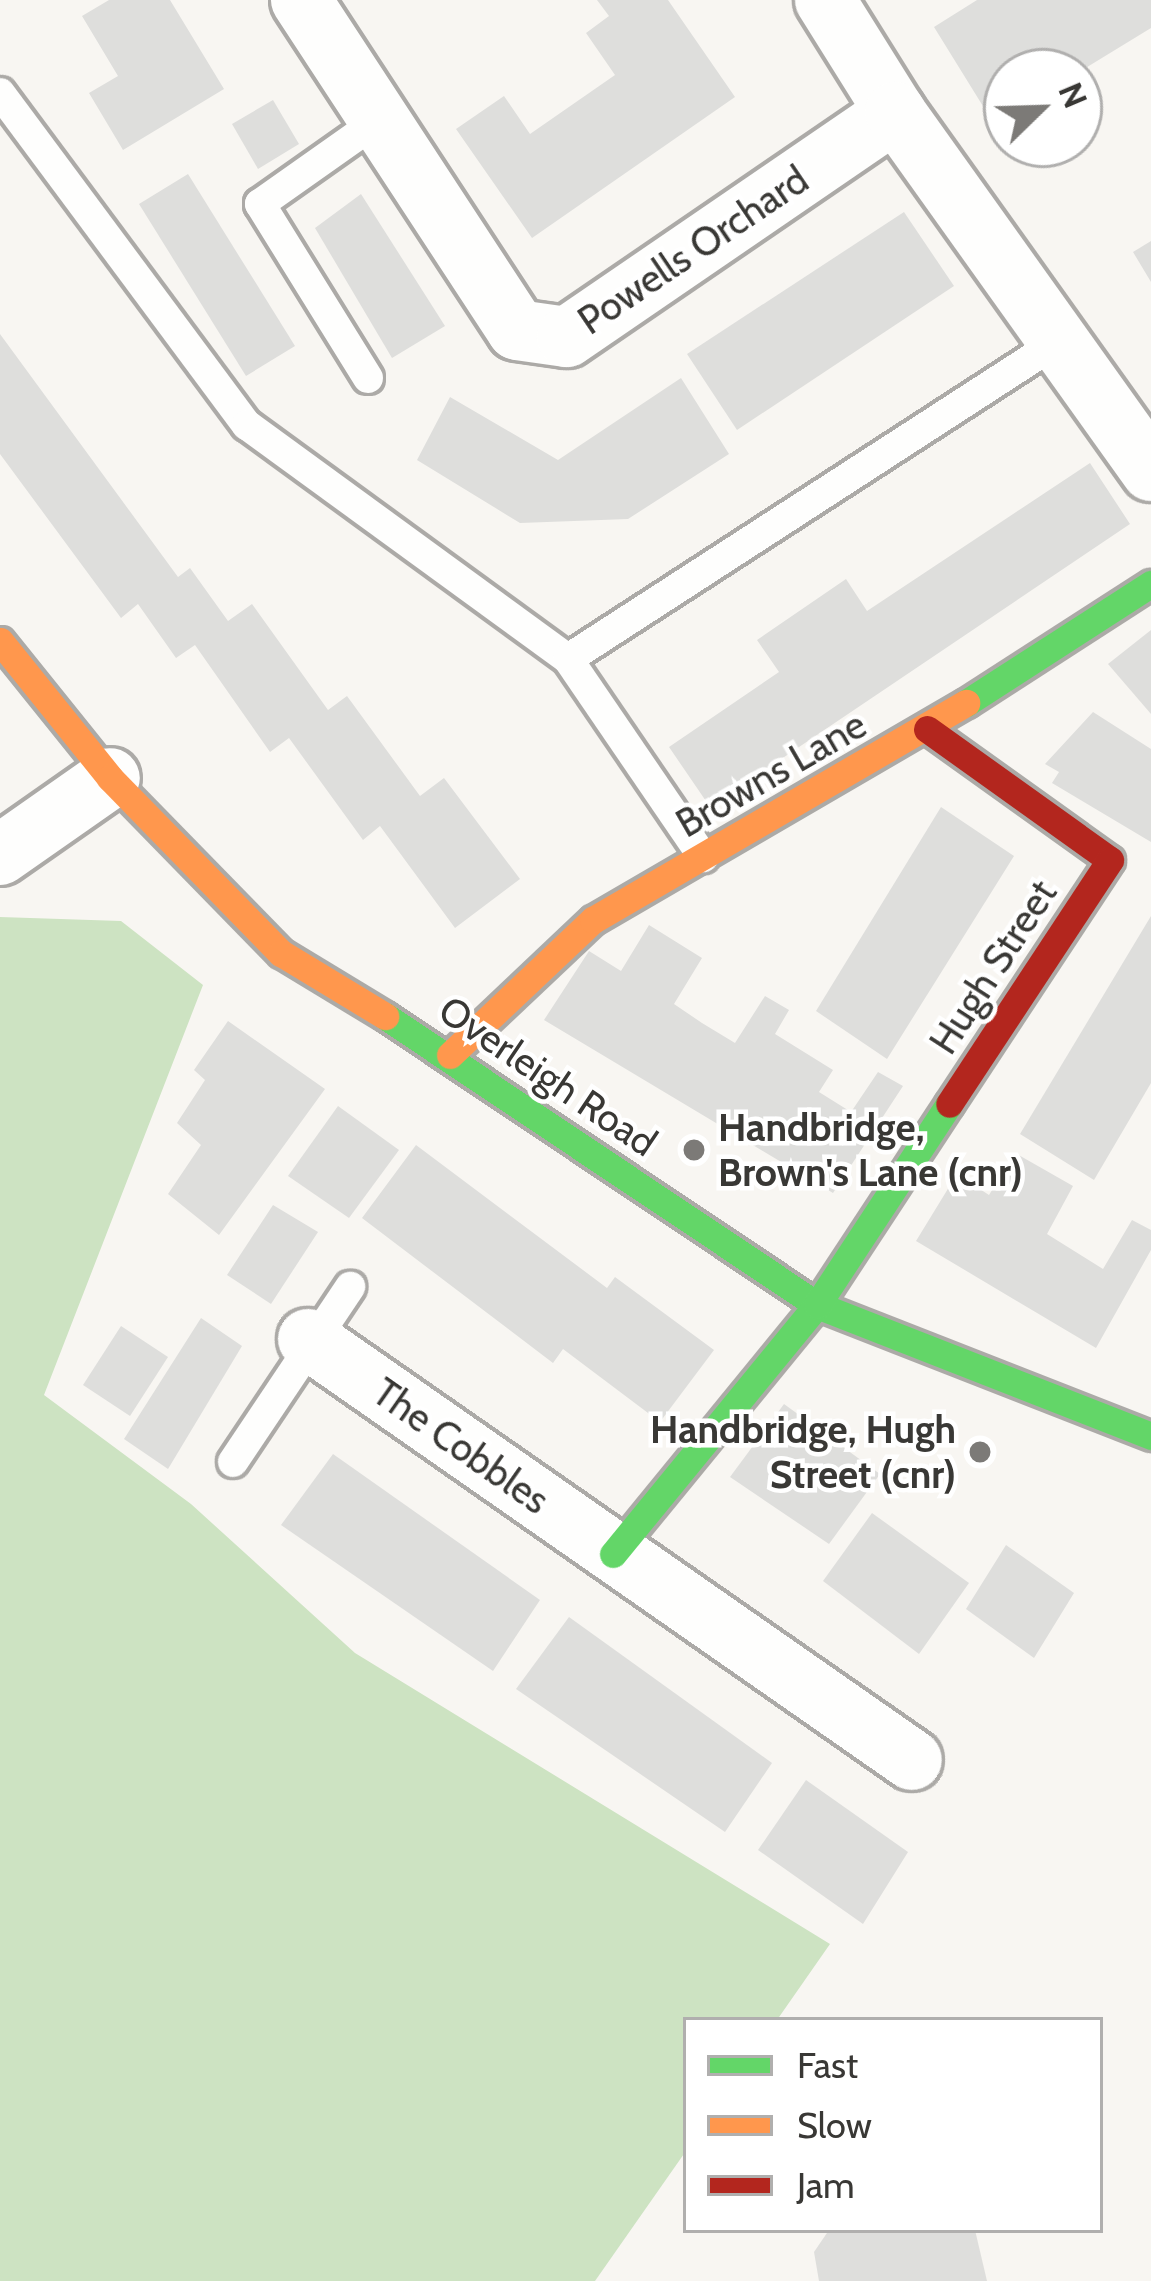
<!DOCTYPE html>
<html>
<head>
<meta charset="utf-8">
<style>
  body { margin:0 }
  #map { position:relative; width:1151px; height:2281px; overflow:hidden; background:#f8f6f2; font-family:Cabin,sans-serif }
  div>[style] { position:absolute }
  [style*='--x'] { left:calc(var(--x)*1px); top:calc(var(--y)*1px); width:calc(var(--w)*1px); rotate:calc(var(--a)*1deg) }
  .green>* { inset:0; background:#cde3c2 }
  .building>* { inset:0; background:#dededc }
  .roads { filter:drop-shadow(3px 0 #acaaa7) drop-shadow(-3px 0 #acaaa7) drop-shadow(0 3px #acaaa7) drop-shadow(0 -3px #acaaa7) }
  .lane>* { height:30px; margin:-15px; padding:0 15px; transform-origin:15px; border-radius:15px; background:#fefefd }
  .street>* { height:60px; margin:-30px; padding:0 30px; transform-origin:30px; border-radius:30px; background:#fefefd }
  .fast>* { height:27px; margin:-13.5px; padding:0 13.5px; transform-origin:13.5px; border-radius:13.5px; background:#63d668 }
  .slow>* { height:27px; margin:-13.5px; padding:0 13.5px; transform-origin:13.5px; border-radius:13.5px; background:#ff974d }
  .jam>* { height:27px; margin:-13.5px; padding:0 13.5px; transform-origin:13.5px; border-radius:13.5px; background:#b3261e }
  .dots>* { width:33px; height:33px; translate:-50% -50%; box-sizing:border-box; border:6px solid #fff; border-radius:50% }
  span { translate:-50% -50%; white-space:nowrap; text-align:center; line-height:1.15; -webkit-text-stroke:9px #fff; paint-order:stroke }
  .street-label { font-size:39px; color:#393835 }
  .poi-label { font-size:39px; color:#393835; font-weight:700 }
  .left { translate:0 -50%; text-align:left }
  .right { translate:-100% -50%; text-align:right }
  .legend { position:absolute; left:683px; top:2017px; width:420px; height:216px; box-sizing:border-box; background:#fff; border:3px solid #b0afae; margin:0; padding:15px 21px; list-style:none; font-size:36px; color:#393835 }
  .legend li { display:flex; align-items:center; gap:24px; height:60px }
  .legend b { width:60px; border:3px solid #b0afae }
  .north { position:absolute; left:983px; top:48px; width:120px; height:120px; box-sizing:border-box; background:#fff; border:3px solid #b0afae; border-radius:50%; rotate:67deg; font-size:33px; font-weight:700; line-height:48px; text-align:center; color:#393835 }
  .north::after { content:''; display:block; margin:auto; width:42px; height:54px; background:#7c7a77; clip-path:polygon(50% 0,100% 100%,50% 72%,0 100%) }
</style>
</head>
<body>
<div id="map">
  <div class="green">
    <div style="clip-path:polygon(0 917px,121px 921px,203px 985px,44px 1395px,191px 1504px,355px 1653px,830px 1944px,777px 2020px,686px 2020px,686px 2151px,595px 2281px,0 2281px)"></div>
  </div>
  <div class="building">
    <div style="clip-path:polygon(109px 0,170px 0,224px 89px,123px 150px,89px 93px,118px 76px,82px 16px)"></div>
    <div style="clip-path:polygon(597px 0,668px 0,735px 97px,532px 238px,456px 129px,504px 96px,530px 134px,615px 75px,586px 33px,609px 16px)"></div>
    <div style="clip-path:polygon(977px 0,1151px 0,1151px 28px,1079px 72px,1007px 72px,1007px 116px,994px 124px,934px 27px)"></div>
    <div style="clip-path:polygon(273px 100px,299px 144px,258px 169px,232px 124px)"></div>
    <div style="clip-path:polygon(188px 174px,295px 346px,246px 376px,139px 204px)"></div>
    <div style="clip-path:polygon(361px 194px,445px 326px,392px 358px,315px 228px)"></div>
    <div style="clip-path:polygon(904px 212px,954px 286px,737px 430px,687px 354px)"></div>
    <div style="clip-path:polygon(1151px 241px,1151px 282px,1133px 252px)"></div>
    <div style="clip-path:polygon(0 334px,178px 577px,190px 568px,228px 621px,252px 604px,328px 710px,347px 696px,420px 796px,444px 778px,520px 879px,455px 928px,380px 826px,363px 840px,289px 738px,270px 752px,195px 645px,176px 658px,138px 604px,121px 618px,0 454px)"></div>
    <div style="clip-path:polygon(681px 378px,729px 454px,628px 519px,520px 523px,417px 460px,450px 397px,558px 460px)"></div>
    <div style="clip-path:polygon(1090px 463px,1130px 524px,710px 807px,669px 747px,779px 672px,757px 640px,846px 579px,867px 611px)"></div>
    <div style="clip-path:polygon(1151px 630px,1151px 714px,1108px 664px)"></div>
    <div style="clip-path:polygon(1093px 712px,1151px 749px,1151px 842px,1052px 783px,1059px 772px,1045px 764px)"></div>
    <div style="clip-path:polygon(941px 807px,1014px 856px,887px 1059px,816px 1011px)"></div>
    <div style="clip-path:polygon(1151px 916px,1151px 1083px,1094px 1180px,1020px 1134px)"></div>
    <div style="clip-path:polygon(649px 925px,702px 958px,674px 1004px,702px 1023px,735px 1043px,765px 996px,789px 1010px,775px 1034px,833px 1070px,819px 1092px,851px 1112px,878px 1072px,903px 1086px,833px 1193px,544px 1020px,589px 951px,621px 971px)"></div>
    <div style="clip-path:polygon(228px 1021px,325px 1089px,219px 1235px,168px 1194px,201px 1145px,177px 1123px,205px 1080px,194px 1070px)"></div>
    <div style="clip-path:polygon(338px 1106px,399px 1150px,349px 1218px,288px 1176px)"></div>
    <div style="clip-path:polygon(416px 1145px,607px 1288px,615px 1277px,714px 1350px,660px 1422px,563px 1349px,553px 1363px,362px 1218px)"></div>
    <div style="clip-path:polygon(1015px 1153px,1073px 1186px,1047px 1234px,1103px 1269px,1132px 1220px,1151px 1230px,1151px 1250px,1096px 1348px,916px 1241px,957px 1174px,989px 1195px)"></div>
    <div style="clip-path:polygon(273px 1205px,318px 1232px,271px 1304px,227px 1275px)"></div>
    <div style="clip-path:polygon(201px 1318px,242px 1346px,168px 1469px,124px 1439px)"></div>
    <div style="clip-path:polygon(121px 1326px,168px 1357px,130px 1416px,83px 1385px)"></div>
    <div style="clip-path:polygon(784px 1404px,880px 1474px,829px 1544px,730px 1477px)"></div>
    <div style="clip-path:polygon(333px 1454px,540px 1600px,493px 1671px,281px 1525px)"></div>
    <div style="clip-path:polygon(872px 1513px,969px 1583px,919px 1654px,823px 1581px)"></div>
    <div style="clip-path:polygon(1006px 1545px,1074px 1593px,1034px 1658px,966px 1609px)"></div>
    <div style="clip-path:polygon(569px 1617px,772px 1763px,725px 1832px,516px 1689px)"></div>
    <div style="clip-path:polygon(806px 1780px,908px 1852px,863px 1924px,758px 1850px)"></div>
    <div style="clip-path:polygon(829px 2230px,975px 2230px,987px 2281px,819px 2281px,814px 2252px)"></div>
  </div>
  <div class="roads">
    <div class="lane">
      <div style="--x:0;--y:93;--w:414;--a:53.4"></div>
      <div style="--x:247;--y:425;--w:397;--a:36.1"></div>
      <div style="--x:568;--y:659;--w:240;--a:55.7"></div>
      <div style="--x:368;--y:378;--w:205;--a:-121.8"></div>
      <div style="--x:260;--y:204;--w:146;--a:-35.2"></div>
      <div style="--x:568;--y:659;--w:585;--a:-32.93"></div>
      <div style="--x:233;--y:1462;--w:211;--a:-56.2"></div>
    </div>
    <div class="street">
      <div style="--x:301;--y:0;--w:394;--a:56.8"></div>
      <div style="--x:517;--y:330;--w:50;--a:8"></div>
      <div style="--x:567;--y:337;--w:398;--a:-34.4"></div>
      <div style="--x:825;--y:0;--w:132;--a:58"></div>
      <div style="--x:895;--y:112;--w:441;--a:54.5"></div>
      <div style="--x:0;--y:855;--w:134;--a:-35"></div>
      <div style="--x:308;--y:1339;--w:736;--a:34.88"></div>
    </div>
    <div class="fast">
      <div style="--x:966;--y:703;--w:220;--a:-32.8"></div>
      <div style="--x:385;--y:1016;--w:520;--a:33.78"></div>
      <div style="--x:817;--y:1305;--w:359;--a:21.4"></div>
      <div style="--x:613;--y:1554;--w:322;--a:-50.7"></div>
      <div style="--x:817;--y:1305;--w:240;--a:-56.7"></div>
    </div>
    <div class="slow">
      <div style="--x:0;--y:641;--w:176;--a:51.2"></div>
      <div style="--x:110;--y:778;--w:245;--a:45.7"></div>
      <div style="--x:281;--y:953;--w:122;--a:31.2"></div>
      <div style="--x:450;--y:1055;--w:197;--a:-43.4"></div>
      <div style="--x:593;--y:920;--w:432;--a:-30.2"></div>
    </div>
    <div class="jam">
      <div style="--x:927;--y:729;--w:225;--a:35.6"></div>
      <div style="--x:1110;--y:860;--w:292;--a:123.4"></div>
    </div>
  </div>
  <div class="dots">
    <div style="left:694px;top:1150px;background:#7c7a77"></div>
    <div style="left:980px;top:1452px;background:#7c7a77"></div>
  </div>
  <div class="street-label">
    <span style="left:693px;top:250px;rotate:-34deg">Powells Orchard</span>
    <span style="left:771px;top:774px;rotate:-30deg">Browns Lane</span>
    <span style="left:993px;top:967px;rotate:-57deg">Hugh Street</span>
    <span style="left:548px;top:1076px;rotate:34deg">Overleigh Road</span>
    <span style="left:461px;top:1446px;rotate:35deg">The Cobbles</span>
  </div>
  <div class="poi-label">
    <span class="left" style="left:718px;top:1150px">Handbridge,<br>Brown's Lane (cnr)</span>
    <span class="right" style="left:956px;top:1452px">Handbridge, Hugh<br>Street (cnr)</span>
  </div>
  <ul class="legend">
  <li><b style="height:15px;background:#63d668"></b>Fast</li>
  <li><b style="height:15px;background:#ff974d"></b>Slow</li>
  <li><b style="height:15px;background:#b3261e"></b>Jam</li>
  </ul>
  <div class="north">N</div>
</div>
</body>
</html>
